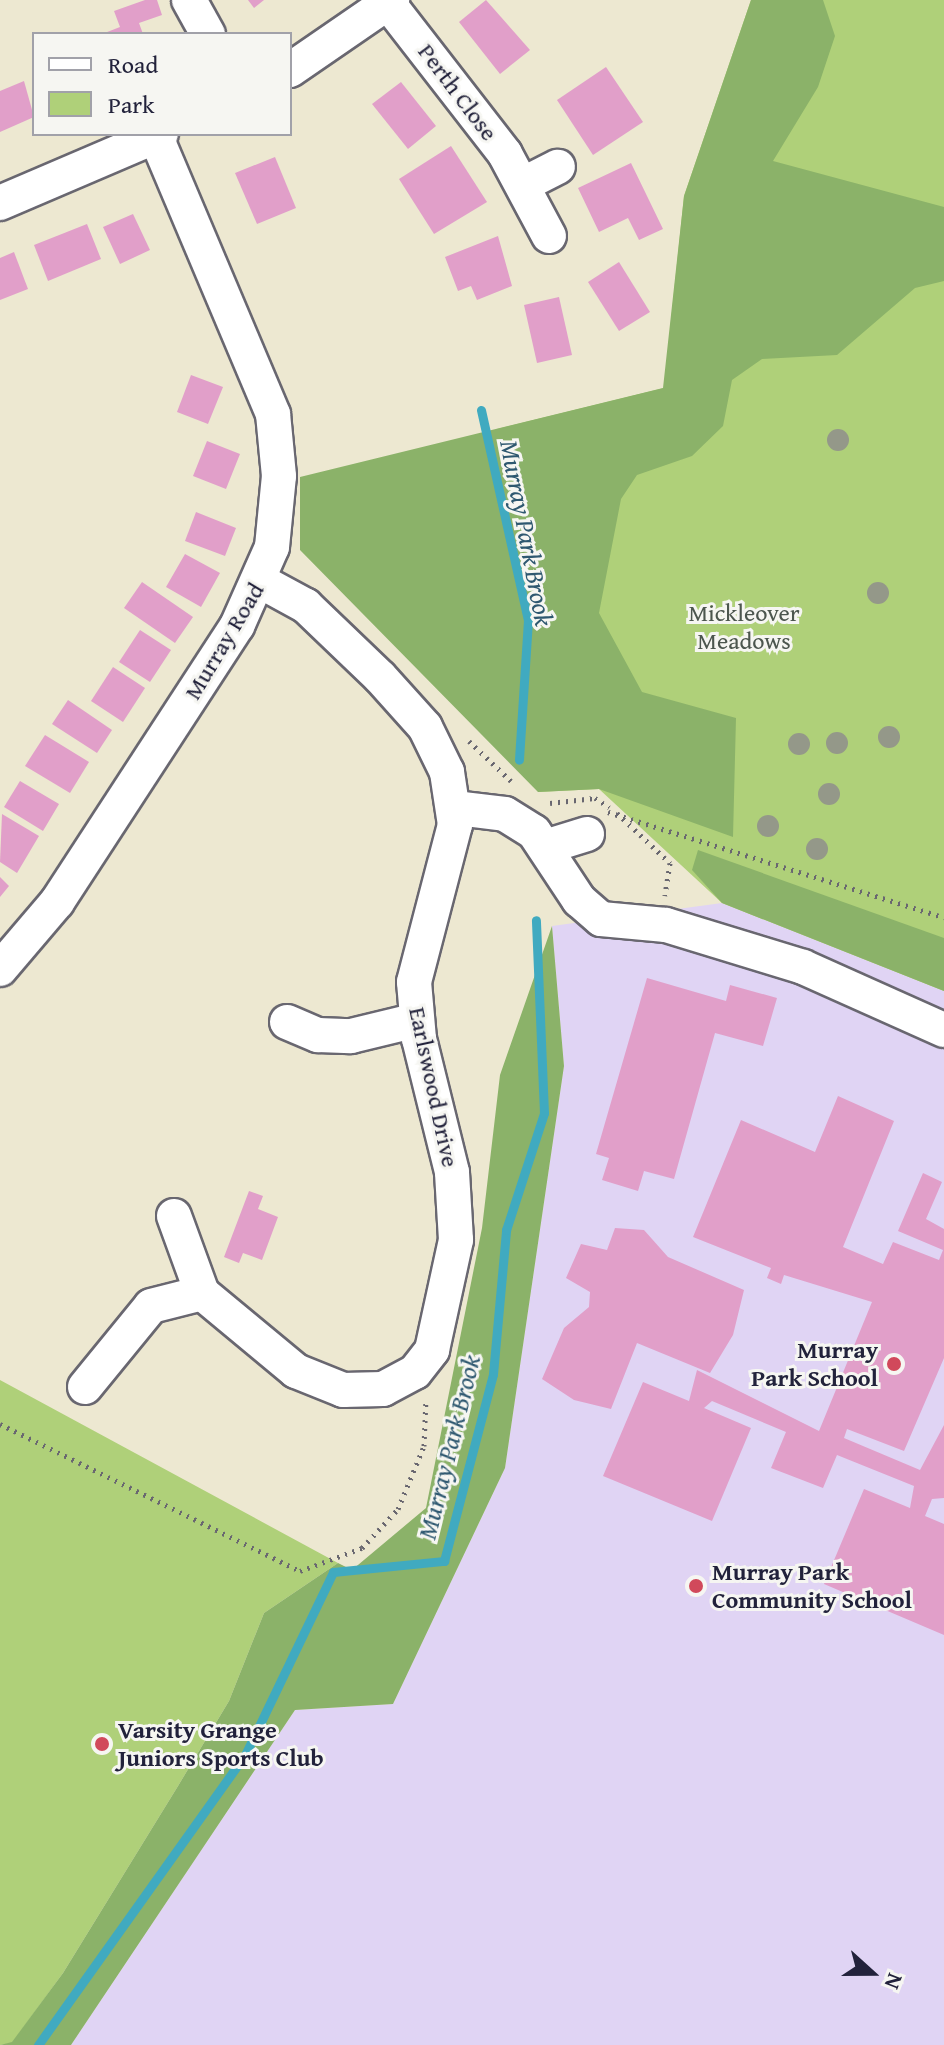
<!DOCTYPE html>
<html>
<head>
<meta charset="utf-8">
<style>
  body { margin:0 }
  #map { position:relative; width:944px; height:2045px; overflow:hidden; background:#ede8d1; font-family:"Gentium Book Plus",serif }
  div>[style] { position:absolute }
  [style*='--x'] { left:calc(var(--x)*1px); top:calc(var(--y)*1px); width:calc(var(--w)*1px); rotate:calc(var(--a)*1deg) }
  .built>* { inset:0; background:#e0d4f4 }
  .green>* { inset:0; background:#afd079 }
  .forest>* { inset:0; background:#8bb269 }
  .stream>* { height:9px; margin:-4.5px; padding:0 4.5px; transform-origin:4.5px; border-radius:4.5px; background:#40aac0 }
  .building>* { inset:0; background:#e19fc9 }
  .path>* { height:5px; margin-top:-2.5px; transform-origin:0; background:repeating-linear-gradient(90deg,#696770 0 2px,transparent 0 8px) }
  .roads { filter:drop-shadow(2px 0 #696770) drop-shadow(-2px 0 #696770) drop-shadow(0 2px #696770) drop-shadow(0 -2px #696770) }
  .minor>* { height:34px; margin:-17px; padding:0 17px; transform-origin:17px; border-radius:17px; background:#fff }
  .trees>* { width:22px; height:22px; margin:-11px; border-radius:50%; background:#949889 }
  .dots>* { width:22px; height:22px; translate:-50% -50%; box-sizing:border-box; border:4px solid #f6f6f2; border-radius:50% }
  span { translate:-50% -50%; white-space:nowrap; text-align:center; line-height:1.15; -webkit-text-stroke:6px #f6f6f2; paint-order:stroke }
  .street-label { font-size:24px; color:#22223b }
  .park-label { font-size:24px; color:#4c564e }
  .poi-label { font-size:24px; color:#22223b; font-weight:700 }
  .right { translate:-100% -50%; text-align:right }
  .left { translate:0 -50%; text-align:left }
  .water-label { font-size:26px; color:#2e5870; font-style:italic }
  .legend { position:absolute; left:32px; top:32px; width:260px; height:104px; box-sizing:border-box; background:#f6f6f2; border:2px solid #a1a1a9; margin:0; padding:10px 14px; list-style:none; font-size:24px; color:#22223b }
  .legend li { display:flex; align-items:center; gap:16px; height:40px }
  .legend b { width:40px; border:2px solid #a1a1a9 }
  .north { position:absolute; left:832px; top:1933px; width:80px; height:80px; -webkit-text-stroke:6px #f6f6f2; paint-order:stroke; rotate:111deg; font-size:22px; font-weight:700; line-height:32px; text-align:center; color:#22223b }
  .north::after { content:''; display:block; margin:auto; width:28px; height:36px; background:#22223b; clip-path:polygon(50% 0,100% 100%,50% 72%,0 100%) }
</style>
</head>
<body>
<div id="map">
  <div class="built">
    <div style="clip-path:polygon(722px 903px,944px 991px,944px 2045px,71px 2045px,295px 1710px,393px 1704px,505px 1468px,564px 1066px,552px 926px)"></div>
  </div>
  <div class="green">
    <div style="clip-path:polygon(751px 0,944px 0,944px 991px,722px 903px,599px 789px,538px 792px,497px 429px,664px 388px,684px 196px)"></div>
    <div style="clip-path:polygon(0 1380px,338px 1563px,264px 1613px,229px 1701px,178px 1786px,63px 1973px,12px 2043px,0 2045px)"></div>
  </div>
  <div class="forest">
    <div style="clip-path:polygon(751px 0,823px 0,835px 36px,818px 87px,773px 161px,944px 207px,944px 281px,915px 288px,837px 355px,762px 359px,732px 380px,723px 426px,692px 456px,637px 475px,621px 499px,599px 613px,642px 692px,736px 718px,733px 837px,599px 789px,538px 792px,300px 550px,300px 477px,663px 388px,684px 196px)"></div>
    <div style="clip-path:polygon(698px 850px,944px 938px,944px 991px,722px 903px,692px 870px)"></div>
    <div style="clip-path:polygon(552px 926px,564px 1066px,505px 1468px,393px 1704px,295px 1710px,71px 2045px,0 2045px,12px 2042px,63px 1973px,178px 1786px,229px 1701px,264px 1613px,338px 1563px,352px 1570px,426px 1508px,482px 1228px,500px 1075px)"></div>
  </div>
  <div class="stream">
    <div style="--x:481;--y:410;--w:215;--a:77.4"></div>
    <div style="--x:528;--y:620;--w:140;--a:93.7"></div>
    <div style="--x:38;--y:2045;--w:356;--a:-54.5"></div>
    <div style="--x:245;--y:1755;--w:203;--a:-64.3"></div>
    <div style="--x:333;--y:1572;--w:112;--a:-5.7"></div>
    <div style="--x:444;--y:1561;--w:193;--a:-75.3"></div>
    <div style="--x:493;--y:1374;--w:145;--a:-84.8"></div>
    <div style="--x:506;--y:1230;--w:123;--a:-72"></div>
    <div style="--x:544;--y:1113;--w:193;--a:-92.4"></div>
  </div>
  <div class="building">
    <div style="clip-path:polygon(145px 0,157px 0,162px 15px,139px 23px,143px 34px,102px 34px,120px 27px,114px 11px)"></div>
    <div style="clip-path:polygon(248px 0,264px 0,254px 8px)"></div>
    <div style="clip-path:polygon(486px 0,530px 50px,500px 74px,459px 22px)"></div>
    <div style="clip-path:polygon(606px 67px,643px 122px,593px 155px,557px 100px)"></div>
    <div style="clip-path:polygon(24px 81px,34px 117px,0 132px,0 91px)"></div>
    <div style="clip-path:polygon(401px 82px,436px 126px,408px 149px,372px 104px)"></div>
    <div style="clip-path:polygon(451px 146px,487px 202px,434px 234px,399px 179px)"></div>
    <div style="clip-path:polygon(275px 157px,296px 208px,257px 224px,235px 173px)"></div>
    <div style="clip-path:polygon(631px 163px,663px 229px,639px 240px,628px 218px,599px 232px,578px 188px)"></div>
    <div style="clip-path:polygon(133px 214px,150px 250px,120px 264px,103px 227px)"></div>
    <div style="clip-path:polygon(87px 224px,101px 259px,48px 281px,34px 245px)"></div>
    <div style="clip-path:polygon(498px 236px,512px 286px,477px 300px,471px 286px,458px 291px,445px 257px)"></div>
    <div style="clip-path:polygon(14px 252px,28px 289px,0 300px,0 258px)"></div>
    <div style="clip-path:polygon(619px 262px,650px 312px,619px 331px,588px 282px)"></div>
    <div style="clip-path:polygon(559px 297px,572px 355px,537px 363px,524px 305px)"></div>
    <div style="clip-path:polygon(191px 375px,223px 387px,208px 424px,177px 412px)"></div>
    <div style="clip-path:polygon(207px 441px,240px 454px,226px 489px,193px 476px)"></div>
    <div style="clip-path:polygon(196px 512px,236px 528px,225px 556px,185px 541px)"></div>
    <div style="clip-path:polygon(185px 554px,220px 573px,201px 607px,166px 587px)"></div>
    <div style="clip-path:polygon(142px 582px,193px 617px,175px 643px,124px 608px)"></div>
    <div style="clip-path:polygon(140px 630px,171px 650px,150px 682px,119px 662px)"></div>
    <div style="clip-path:polygon(113px 667px,145px 688px,123px 722px,91px 701px)"></div>
    <div style="clip-path:polygon(68px 700px,112px 730px,97px 753px,52px 724px)"></div>
    <div style="clip-path:polygon(45px 735px,89px 762px,70px 793px,25px 766px)"></div>
    <div style="clip-path:polygon(20px 781px,59px 804px,43px 831px,4px 807px)"></div>
    <div style="clip-path:polygon(2px 814px,39px 836px,17px 873px,0 862px)"></div>
    <div style="clip-path:polygon(0 877px,9px 886px,0 897px)"></div>
    <div style="clip-path:polygon(647px 978px,726px 1001px,730px 985px,777px 998px,763px 1046px,715px 1033px,674px 1179px,644px 1171px,638px 1191px,602px 1180px,609px 1158px,596px 1154px)"></div>
    <div style="clip-path:polygon(838px 1096px,894px 1121px,843px 1247px,883px 1264px,893px 1242px,939px 1260px,943px 1250px,898px 1231px,923px 1173px,942px 1182px,926px 1219px,944px 1229px,944px 1358px,904px 1451px,847px 1429px,844px 1438px,920px 1470px,944px 1425px,944px 1498px,932px 1499px,925px 1516px,944px 1524px,944px 1635px,824px 1584px,864px 1489px,910px 1508px,914px 1486px,837px 1455px,823px 1488px,771px 1468px,786px 1432px,712px 1401px,704px 1408px,751px 1428px,712px 1521px,603px 1476px,643px 1382px,689px 1401px,697px 1370px,819px 1431px,872px 1302px,784px 1275px,781px 1284px,767px 1278px,771px 1268px,693px 1237px,741px 1120px,815px 1152px)"></div>
    <div style="clip-path:polygon(249px 1191px,263px 1196px,258px 1209px,278px 1217px,262px 1260px,243px 1253px,239px 1263px,224px 1257px)"></div>
    <div style="clip-path:polygon(615px 1228px,644px 1230px,668px 1257px,744px 1290px,733px 1335px,710px 1373px,637px 1343px,611px 1409px,574px 1400px,542px 1379px,564px 1328px,589px 1307px,590px 1292px,566px 1278px,581px 1244px,607px 1250px)"></div>
  </div>
  <div class="path">
    <div style="--x:469;--y:741;--w:58;--a:43.6"></div>
    <div style="--x:550;--y:803;--w:45;--a:-6.3"></div>
    <div style="--x:595;--y:798;--w:17;--a:33"></div>
    <div style="--x:608;--y:812;--w:352;--a:17.4"></div>
    <div style="--x:617;--y:813;--w:73;--a:43.3"></div>
    <div style="--x:670;--y:863;--w:33;--a:99"></div>
    <div style="--x:0;--y:1424;--w:334;--a:26.1"></div>
    <div style="--x:300;--y:1571;--w:66;--a:-20.4"></div>
    <div style="--x:362;--y:1548;--w:53;--a:-47.3"></div>
    <div style="--x:398;--y:1509;--w:68;--a:-67.6"></div>
    <div style="--x:424;--y:1446;--w:47;--a:-87.6"></div>
  </div>
  <div class="roads">
    <div class="minor">
      <div style="--x:189;--y:0;--w:39;--a:61"></div>
      <div style="--x:388;--y:3;--w:191;--a:52.2"></div>
      <div style="--x:505;--y:154;--w:93;--a:61.8"></div>
      <div style="--x:290;--y:70;--w:124;--a:-34.5"></div>
      <div style="--x:524;--y:184;--w:38;--a:-27"></div>
      <div style="--x:0;--y:203;--w:175;--a:-23.2"></div>
      <div style="--x:456;--y:808;--w:49;--a:7"></div>
      <div style="--x:505;--y:814;--w:34;--a:32"></div>
      <div style="--x:534;--y:832;--w:82;--a:56.5"></div>
      <div style="--x:579;--y:900;--w:29;--a:41"></div>
      <div style="--x:601;--y:919;--w:65;--a:5.3"></div>
      <div style="--x:666;--y:925;--w:143;--a:17"></div>
      <div style="--x:803;--y:967;--w:154;--a:24.1"></div>
      <div style="--x:545;--y:847;--w:44;--a:-17.2"></div>
      <div style="--x:0;--y:969;--w:88;--a:-49.6"></div>
      <div style="--x:57;--y:902;--w:330;--a:-56.9"></div>
      <div style="--x:237;--y:626;--w:86;--a:-66.1"></div>
      <div style="--x:272;--y:547;--w:71;--a:-84.4"></div>
      <div style="--x:279;--y:476;--w:62;--a:-95.5"></div>
      <div style="--x:273;--y:414;--w:301;--a:-112.9"></div>
      <div style="--x:287;--y:1022;--w:34;--a:23"></div>
      <div style="--x:318;--y:1035;--w:33;--a:2"></div>
      <div style="--x:351;--y:1036;--w:68;--a:-13.6"></div>
      <div style="--x:174;--y:1216;--w:82;--a:70"></div>
      <div style="--x:202;--y:1293;--w:122;--a:39.7"></div>
      <div style="--x:296;--y:1371;--w:51;--a:22"></div>
      <div style="--x:343;--y:1390;--w:40;--a:-1.4"></div>
      <div style="--x:383;--y:1389;--w:36;--a:-28"></div>
      <div style="--x:415;--y:1372;--w:28;--a:-52"></div>
      <div style="--x:432;--y:1350;--w:113;--a:-77.7"></div>
      <div style="--x:456;--y:1240;--w:68;--a:-93.4"></div>
      <div style="--x:452;--y:1172;--w:137;--a:-103.9"></div>
      <div style="--x:419;--y:1039;--w:57;--a:-95"></div>
      <div style="--x:414;--y:982;--w:162;--a:-75.4"></div>
      <div style="--x:455;--y:825;--w:54;--a:-98.6"></div>
      <div style="--x:447;--y:772;--w:50;--a:-116.1"></div>
      <div style="--x:425;--y:727;--w:67;--a:-132"></div>
      <div style="--x:380;--y:677;--w:103;--a:-136.2"></div>
      <div style="--x:306;--y:606;--w:50;--a:-151.4"></div>
      <div style="--x:85;--y:1387;--w:104;--a:-50.8"></div>
      <div style="--x:151;--y:1306;--w:53;--a:-14.3"></div>
    </div>
  </div>
  <div class="trees">
    <div style="left:838px;top:440px"></div>
    <div style="left:878px;top:593px"></div>
    <div style="left:889px;top:737px"></div>
    <div style="left:837px;top:743px"></div>
    <div style="left:799px;top:744px"></div>
    <div style="left:829px;top:794px"></div>
    <div style="left:768px;top:826px"></div>
    <div style="left:817px;top:849px"></div>
  </div>
  <div class="dots">
    <div style="left:894px;top:1364px;background:#d1495b"></div>
    <div style="left:696px;top:1586px;background:#d1495b"></div>
    <div style="left:102px;top:1744px;background:#d1495b"></div>
  </div>
  <div class="street-label">
    <span style="left:458px;top:92px;rotate:53deg">Perth Close</span>
    <span style="left:224px;top:641px;rotate:-59deg">Murray Road</span>
    <span style="left:434px;top:1087px;rotate:78deg">Earlswood Drive</span>
  </div>
  <div class="park-label">
    <span style="left:744px;top:627px">Mickleover<br>Meadows</span>
  </div>
  <div class="poi-label">
    <span class="right" style="left:878px;top:1364px">Murray<br>Park School</span>
    <span class="left" style="left:712px;top:1586px">Murray Park<br>Community School</span>
    <span class="left" style="left:118px;top:1744px">Varsity Grange<br>Juniors Sports Club</span>
  </div>
  <div class="water-label">
    <span style="left:527px;top:533px;rotate:79deg">Murray Park Brook</span>
    <span style="left:449px;top:1447px;rotate:-76deg">Murray Park Brook</span>
  </div>
  <ul class="legend">
  <li><b style="height:10px;background:#fff"></b>Road</li>
  <li><b style="height:22px;background:#afd079"></b>Park</li>
  </ul>
  <div class="north">N</div>
</div>
</body>
</html>
